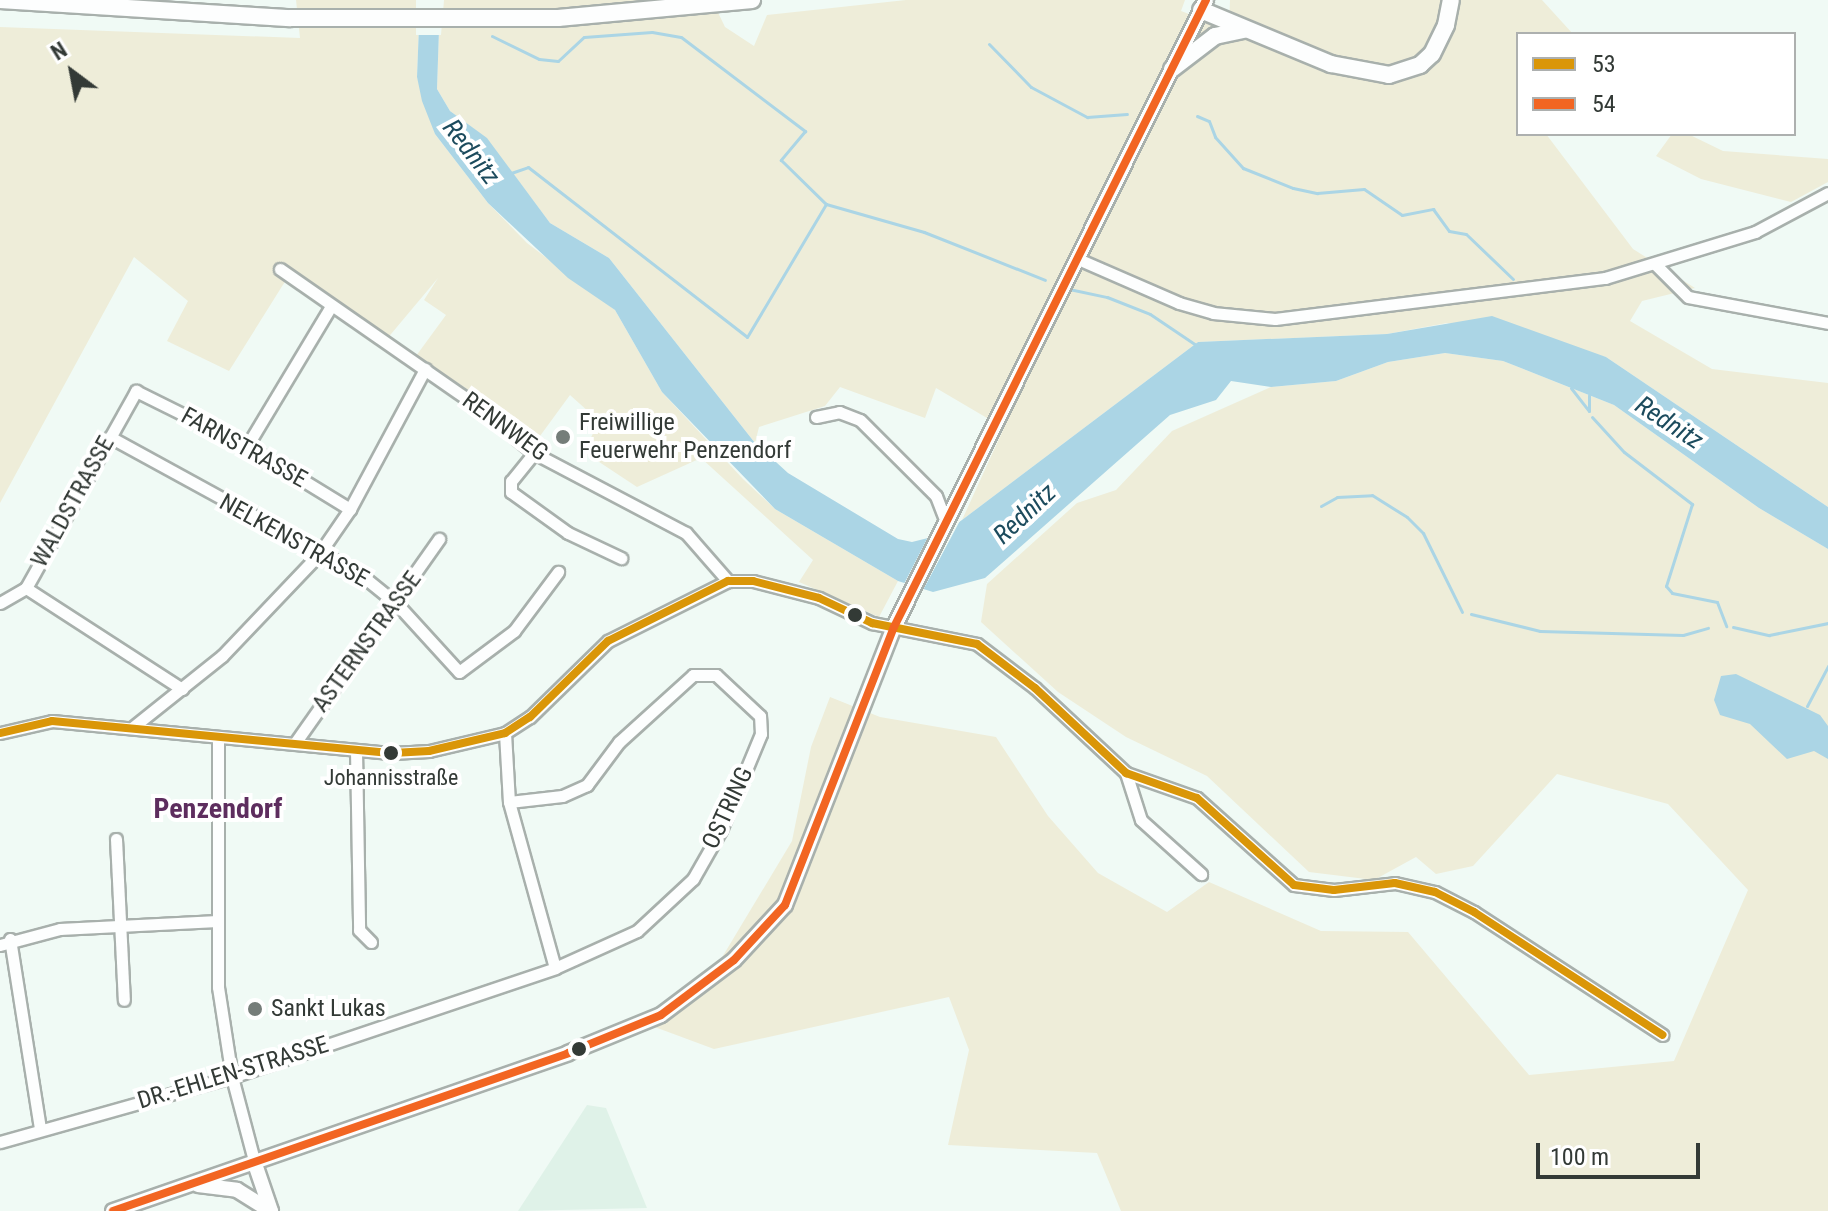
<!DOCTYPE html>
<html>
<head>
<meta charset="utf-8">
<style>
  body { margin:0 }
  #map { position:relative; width:1828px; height:1211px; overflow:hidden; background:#f0faf5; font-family:"Roboto Condensed",sans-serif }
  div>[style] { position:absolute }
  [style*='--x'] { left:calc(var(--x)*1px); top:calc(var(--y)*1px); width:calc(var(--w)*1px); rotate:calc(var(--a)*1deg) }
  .built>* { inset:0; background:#dff2e8 }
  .green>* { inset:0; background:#eeedd9 }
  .water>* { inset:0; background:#abd5e5 }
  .pier>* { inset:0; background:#f0faf5 }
  .stream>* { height:3px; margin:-1.5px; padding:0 1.5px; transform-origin:1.5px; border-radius:1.5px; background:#abd5e5 }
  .roads { filter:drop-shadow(2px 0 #a8b0ac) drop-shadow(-2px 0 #a8b0ac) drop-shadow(0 2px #a8b0ac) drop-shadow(0 -2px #a8b0ac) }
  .minor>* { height:11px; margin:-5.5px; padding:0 5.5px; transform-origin:5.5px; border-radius:5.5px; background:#fdfefe }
  .major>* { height:14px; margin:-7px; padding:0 7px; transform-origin:7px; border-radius:7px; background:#fdfefe }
  .highway>* { height:16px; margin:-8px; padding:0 8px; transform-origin:8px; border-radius:8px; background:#fdfefe }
  .bus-1>* { height:8px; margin:-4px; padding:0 4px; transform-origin:4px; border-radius:4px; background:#da9608 }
  .bus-2>* { height:8px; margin:-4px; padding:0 4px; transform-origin:4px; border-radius:4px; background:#f26522 }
  .dots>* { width:22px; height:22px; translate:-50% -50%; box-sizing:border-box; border:4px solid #fff; border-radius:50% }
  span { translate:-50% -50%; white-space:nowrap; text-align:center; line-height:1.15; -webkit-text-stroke:8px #fff; paint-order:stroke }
  .bus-label { font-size:22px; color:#333a36 }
  .poi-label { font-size:24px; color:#333a36 }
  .left { translate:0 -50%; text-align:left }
  .street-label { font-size:24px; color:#333a36 }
  .water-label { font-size:26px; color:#1c4b5d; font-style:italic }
  .quarter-label { font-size:28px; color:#5d2d5e; font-weight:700 }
  .legend { position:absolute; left:1516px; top:32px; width:280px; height:104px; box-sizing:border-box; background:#fff; border:2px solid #adb0af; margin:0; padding:10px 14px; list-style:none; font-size:24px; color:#333a36 }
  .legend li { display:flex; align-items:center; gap:16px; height:40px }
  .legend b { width:40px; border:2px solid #adb0af }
  .north { position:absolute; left:32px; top:32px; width:80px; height:80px; -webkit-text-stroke:6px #fff; paint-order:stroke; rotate:328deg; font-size:22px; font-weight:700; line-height:32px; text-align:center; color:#333a36 }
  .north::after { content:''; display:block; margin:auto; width:28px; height:36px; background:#333a36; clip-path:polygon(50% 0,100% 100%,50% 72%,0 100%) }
  .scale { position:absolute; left:1536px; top:1143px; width:164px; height:36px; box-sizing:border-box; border:4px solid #333a36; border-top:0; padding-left:10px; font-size:24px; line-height:28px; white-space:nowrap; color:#333a36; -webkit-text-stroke:6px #fff; paint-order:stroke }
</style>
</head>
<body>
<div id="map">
  <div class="built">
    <div style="clip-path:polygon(587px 1105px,606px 1108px,647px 1208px,518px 1211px)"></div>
  </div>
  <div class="green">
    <div style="clip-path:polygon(296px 0,420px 0,417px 77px,435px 134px,488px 203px,527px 243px,615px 310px,662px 392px,743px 479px,775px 509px,898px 581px,879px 617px,799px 582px,813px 560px,701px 458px,637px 487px,584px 452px,599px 421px,570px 395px,540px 436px,416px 356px,446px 315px,424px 300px,438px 278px,386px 340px,291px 272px,229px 371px,167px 341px,188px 301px,134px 257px,0 503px,0 27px,300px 38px)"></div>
    <div style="clip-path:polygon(440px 0,712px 0,725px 27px,754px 46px,767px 15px,906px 0,1185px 0,1181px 11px,1229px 29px,1230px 0,1542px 0,1573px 34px,1518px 34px,1518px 134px,1546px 134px,1633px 249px,1695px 288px,1642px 301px,1630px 321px,1712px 369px,1828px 383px,1828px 507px,1606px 357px,1447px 323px,1387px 334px,1198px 342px,962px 520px,1004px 428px,936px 388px,925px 418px,840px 387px,825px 406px,759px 427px,755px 443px,609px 258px,550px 223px,487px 139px,450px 111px,437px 89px)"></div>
    <div style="clip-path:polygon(1672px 134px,1688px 134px,1723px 151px,1828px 159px,1828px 182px,1791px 202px,1701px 179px,1656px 156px)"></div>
    <div style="clip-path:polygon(1445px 353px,1503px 361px,1614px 405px,1759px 508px,1828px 549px,1828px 1211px,1121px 1211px,1097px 1153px,948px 1145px,969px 1050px,949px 997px,714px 1049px,652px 1026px,703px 989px,792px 841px,811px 747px,830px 697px,880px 717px,996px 737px,1048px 816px,1098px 873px,1167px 912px,1209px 882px,1321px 931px,1408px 932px,1529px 1075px,1674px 1061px,1748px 890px,1668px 804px,1557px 774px,1473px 866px,1436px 874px,1416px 857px,1374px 880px,1309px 872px,1207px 776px,1126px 737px,1058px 692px,981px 622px,987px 584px,1077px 503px,1116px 490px,1172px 431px,1271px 387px,1336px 381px,1388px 362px)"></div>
  </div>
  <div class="water">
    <div style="clip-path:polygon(420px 0,440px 0,437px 89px,450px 111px,487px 138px,550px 223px,609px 258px,755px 443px,788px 473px,898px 539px,912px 542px,940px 535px,962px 520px,1198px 342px,1387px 334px,1492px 316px,1606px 357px,1828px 507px,1828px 549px,1759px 508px,1614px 405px,1503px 361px,1445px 353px,1388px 362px,1336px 381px,1271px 387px,1231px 381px,1216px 400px,1170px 415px,985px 578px,933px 592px,898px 581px,775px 509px,662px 392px,615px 310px,568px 278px,488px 203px,435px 134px,422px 101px,417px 77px)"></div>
    <div style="clip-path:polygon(1736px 674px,1820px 715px,1828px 726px,1828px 759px,1814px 751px,1787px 759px,1750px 724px,1720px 715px,1714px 700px,1721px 676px)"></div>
  </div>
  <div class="pier">
    <div style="clip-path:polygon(416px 0,444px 0,441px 35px,416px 35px)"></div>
    <div style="clip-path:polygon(963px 515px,922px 592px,903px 586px,930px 533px)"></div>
  </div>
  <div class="stream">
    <div style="--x:492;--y:36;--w:52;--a:26.1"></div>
    <div style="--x:539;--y:59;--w:19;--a:6"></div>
    <div style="--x:558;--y:61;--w:35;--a:-43"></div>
    <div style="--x:584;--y:37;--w:68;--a:-4.2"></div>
    <div style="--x:652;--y:32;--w:29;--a:10"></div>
    <div style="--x:681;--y:37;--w:156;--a:37.2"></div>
    <div style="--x:805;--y:131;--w:38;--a:130"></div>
    <div style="--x:781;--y:160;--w:63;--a:44.4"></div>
    <div style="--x:826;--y:204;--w:102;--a:15.9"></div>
    <div style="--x:924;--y:232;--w:130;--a:21.6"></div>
    <div style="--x:989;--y:44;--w:60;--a:45.7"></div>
    <div style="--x:1031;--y:87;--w:64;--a:28.2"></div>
    <div style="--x:1087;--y:117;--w:40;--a:-4.3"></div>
    <div style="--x:1197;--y:116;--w:13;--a:23"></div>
    <div style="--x:1209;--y:121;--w:17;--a:69"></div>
    <div style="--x:1215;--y:137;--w:42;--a:47.9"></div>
    <div style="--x:1243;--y:168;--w:54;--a:21.8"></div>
    <div style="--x:1293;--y:188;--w:25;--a:12"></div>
    <div style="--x:1317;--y:193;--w:47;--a:-4.9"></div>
    <div style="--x:1364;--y:189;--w:46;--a:34.4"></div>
    <div style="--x:1402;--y:215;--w:32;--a:-11"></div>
    <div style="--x:1433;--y:209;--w:27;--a:54"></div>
    <div style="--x:1449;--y:231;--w:17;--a:10"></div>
    <div style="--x:1466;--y:234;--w:65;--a:43.8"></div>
    <div style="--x:511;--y:173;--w:18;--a:-19"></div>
    <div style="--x:528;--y:167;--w:277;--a:37.8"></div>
    <div style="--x:747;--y:337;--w:155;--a:-59.3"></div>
    <div style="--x:1069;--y:289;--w:39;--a:12"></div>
    <div style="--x:1107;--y:297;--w:46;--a:21.6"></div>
    <div style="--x:1150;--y:314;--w:55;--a:34"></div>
    <div style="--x:1571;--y:388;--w:29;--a:52"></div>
    <div style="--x:1589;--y:395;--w:16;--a:90"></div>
    <div style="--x:1592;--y:417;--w:47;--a:47.6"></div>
    <div style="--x:1624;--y:452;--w:86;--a:37.4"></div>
    <div style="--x:1692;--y:504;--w:86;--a:107.6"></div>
    <div style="--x:1666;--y:586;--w:9;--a:49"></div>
    <div style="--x:1672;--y:593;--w:46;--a:11.3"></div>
    <div style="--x:1717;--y:602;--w:26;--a:69"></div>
    <div style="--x:1321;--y:506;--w:18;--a:-29"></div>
    <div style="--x:1337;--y:497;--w:35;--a:-3"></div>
    <div style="--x:1372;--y:495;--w:41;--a:32.2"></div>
    <div style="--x:1407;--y:517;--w:23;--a:45"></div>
    <div style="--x:1423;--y:533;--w:88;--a:63.7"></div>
    <div style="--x:1471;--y:614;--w:71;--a:13.8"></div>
    <div style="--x:1540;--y:631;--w:143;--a:1.6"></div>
    <div style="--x:1683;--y:635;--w:26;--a:-16"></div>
    <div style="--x:1733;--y:627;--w:37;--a:13"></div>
    <div style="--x:1769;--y:635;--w:60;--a:-11.5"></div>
    <div style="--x:1807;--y:706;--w:45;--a:-62.3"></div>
  </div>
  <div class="roads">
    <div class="minor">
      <div style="--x:1078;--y:259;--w:110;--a:23.5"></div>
      <div style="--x:1179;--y:303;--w:35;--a:16"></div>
      <div style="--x:1213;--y:313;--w:62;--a:5.5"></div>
      <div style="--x:1275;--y:319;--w:333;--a:-7.1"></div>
      <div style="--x:1605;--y:278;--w:157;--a:-17"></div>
      <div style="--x:1755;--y:232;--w:83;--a:-28.1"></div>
      <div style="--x:1656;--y:265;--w:45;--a:45"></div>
      <div style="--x:1688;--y:297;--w:142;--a:10.5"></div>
      <div style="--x:280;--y:269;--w:236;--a:34.8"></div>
      <div style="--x:474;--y:404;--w:77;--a:39.2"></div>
      <div style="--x:534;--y:453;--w:172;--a:27.8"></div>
      <div style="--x:686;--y:533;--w:64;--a:48.8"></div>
      <div style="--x:816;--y:417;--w:24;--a:-12"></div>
      <div style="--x:839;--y:412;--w:22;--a:21"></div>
      <div style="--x:860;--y:420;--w:107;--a:45"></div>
      <div style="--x:936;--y:496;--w:28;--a:69"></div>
      <div style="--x:110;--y:437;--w:285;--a:28.7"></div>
      <div style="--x:360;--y:574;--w:48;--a:39"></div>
      <div style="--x:397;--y:604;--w:92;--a:47.6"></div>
      <div style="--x:459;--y:672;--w:69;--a:-36.7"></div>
      <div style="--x:514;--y:631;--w:74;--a:-53.3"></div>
      <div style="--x:247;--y:446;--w:161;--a:-59"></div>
      <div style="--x:534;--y:453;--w:36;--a:129"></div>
      <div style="--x:511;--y:481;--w:11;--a:90"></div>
      <div style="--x:511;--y:492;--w:70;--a:35.7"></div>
      <div style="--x:568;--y:533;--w:59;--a:25.3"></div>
      <div style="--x:26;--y:588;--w:186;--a:32.9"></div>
      <div style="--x:0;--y:603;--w:30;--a:-30"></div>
      <div style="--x:26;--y:588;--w:226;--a:-60.8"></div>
      <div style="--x:136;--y:391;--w:124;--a:26.4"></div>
      <div style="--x:247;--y:446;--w:121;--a:31.5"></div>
      <div style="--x:133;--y:727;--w:114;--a:-38.6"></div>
      <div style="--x:222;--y:656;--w:141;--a:-46.4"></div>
      <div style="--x:319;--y:554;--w:55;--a:-55.4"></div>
      <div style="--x:350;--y:509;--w:159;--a:-61.8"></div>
      <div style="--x:0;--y:733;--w:53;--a:-13"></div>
      <div style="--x:52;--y:721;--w:342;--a:5.4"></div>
      <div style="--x:392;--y:753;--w:37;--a:-3"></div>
      <div style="--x:429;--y:751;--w:78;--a:-13.3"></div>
      <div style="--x:505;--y:733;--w:30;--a:-33"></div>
      <div style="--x:530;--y:717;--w:109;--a:-44.3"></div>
      <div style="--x:608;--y:641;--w:134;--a:-26.6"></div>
      <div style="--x:728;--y:581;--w:25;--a:0"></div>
      <div style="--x:753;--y:581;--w:68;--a:14.4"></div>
      <div style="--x:819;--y:598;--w:59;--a:25.3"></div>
      <div style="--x:872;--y:623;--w:107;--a:11.3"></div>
      <div style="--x:977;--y:644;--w:73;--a:37.2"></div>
      <div style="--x:1035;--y:688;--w:125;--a:43"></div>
      <div style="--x:1126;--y:773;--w:75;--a:19.4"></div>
      <div style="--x:1197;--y:798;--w:130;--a:41.9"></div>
      <div style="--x:1294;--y:885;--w:40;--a:7.1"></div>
      <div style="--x:1334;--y:890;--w:61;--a:-6.5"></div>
      <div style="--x:1395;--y:883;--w:41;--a:12.7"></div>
      <div style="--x:1435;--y:892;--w:44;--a:27.1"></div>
      <div style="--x:1474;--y:912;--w:225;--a:33.1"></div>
      <div style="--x:505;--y:733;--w:69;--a:86.7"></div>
      <div style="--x:509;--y:802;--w:172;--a:74.5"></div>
      <div style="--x:218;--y:737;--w:250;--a:90"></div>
      <div style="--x:218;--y:987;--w:91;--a:81.2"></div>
      <div style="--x:232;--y:1077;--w:90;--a:75.2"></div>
      <div style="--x:295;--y:743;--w:250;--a:-54.8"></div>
      <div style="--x:356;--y:750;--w:180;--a:89"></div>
      <div style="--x:359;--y:930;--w:17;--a:45"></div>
      <div style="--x:1126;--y:773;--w:49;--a:72.3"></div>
      <div style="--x:1141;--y:820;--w:81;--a:42"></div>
      <div style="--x:116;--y:839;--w:161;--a:87.2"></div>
      <div style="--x:10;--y:939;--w:192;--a:81"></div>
      <div style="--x:0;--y:945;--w:62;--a:-14.9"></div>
      <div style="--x:60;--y:929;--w:157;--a:-2.9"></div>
      <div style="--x:0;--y:1142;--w:241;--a:-15.7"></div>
      <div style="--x:232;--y:1077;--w:341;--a:-18.6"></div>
      <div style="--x:555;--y:968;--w:90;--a:-24.3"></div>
      <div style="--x:637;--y:931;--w:76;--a:-42.9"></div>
      <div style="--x:693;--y:879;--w:56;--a:-60.3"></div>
      <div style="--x:721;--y:830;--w:104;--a:-67.4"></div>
      <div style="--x:761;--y:734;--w:18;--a:-93"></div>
      <div style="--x:760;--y:716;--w:60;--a:-137"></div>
      <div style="--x:716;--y:675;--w:23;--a:180"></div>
      <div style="--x:693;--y:675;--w:100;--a:137.8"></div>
      <div style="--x:619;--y:742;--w:54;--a:126.7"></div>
      <div style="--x:587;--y:785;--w:27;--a:156"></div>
      <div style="--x:562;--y:796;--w:53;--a:173.5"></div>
    </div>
    <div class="major">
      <div style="--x:255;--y:1164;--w:50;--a:71.2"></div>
      <div style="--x:198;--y:1185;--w:39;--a:7"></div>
      <div style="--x:237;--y:1190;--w:40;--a:32"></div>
      <div style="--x:113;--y:1211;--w:482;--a:-19.1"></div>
      <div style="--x:568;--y:1053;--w:100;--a:-22.2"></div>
      <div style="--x:661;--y:1015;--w:91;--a:-37"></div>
      <div style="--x:734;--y:960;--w:75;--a:-47.2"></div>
      <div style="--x:785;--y:905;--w:299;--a:-68.6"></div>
      <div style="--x:894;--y:627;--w:700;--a:-63.54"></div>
    </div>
    <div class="highway">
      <div style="--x:0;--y:0;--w:291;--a:3.6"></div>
      <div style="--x:290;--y:18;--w:268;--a:0"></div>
      <div style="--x:558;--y:18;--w:195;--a:-5.3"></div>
      <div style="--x:1201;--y:10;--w:141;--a:22.6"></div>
      <div style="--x:1331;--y:64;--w:59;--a:10.7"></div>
      <div style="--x:1389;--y:75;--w:33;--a:-18"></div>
      <div style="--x:1420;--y:65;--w:16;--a:-43"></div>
      <div style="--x:1432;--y:54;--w:32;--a:-64"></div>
      <div style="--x:1446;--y:25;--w:25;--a:-79"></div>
      <div style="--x:1172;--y:69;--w:54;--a:-37.5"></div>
      <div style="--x:1215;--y:36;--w:29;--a:-12"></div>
    </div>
  </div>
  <div class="bus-1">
    <div style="--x:0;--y:733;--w:53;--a:-13"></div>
    <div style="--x:52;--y:721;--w:342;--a:5.4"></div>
    <div style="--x:392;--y:753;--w:37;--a:-3"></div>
    <div style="--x:429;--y:751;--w:78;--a:-13.3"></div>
    <div style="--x:505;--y:733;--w:30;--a:-33"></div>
    <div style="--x:530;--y:717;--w:109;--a:-44.3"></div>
    <div style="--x:608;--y:641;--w:134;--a:-26.6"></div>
    <div style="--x:728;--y:581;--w:25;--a:0"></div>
    <div style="--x:753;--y:581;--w:68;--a:14.4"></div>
    <div style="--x:819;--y:598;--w:59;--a:25.3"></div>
    <div style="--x:872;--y:623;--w:107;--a:11.3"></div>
    <div style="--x:977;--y:644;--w:73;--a:37.2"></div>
    <div style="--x:1035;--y:688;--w:125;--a:43"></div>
    <div style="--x:1126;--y:773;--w:75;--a:19.4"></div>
    <div style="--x:1197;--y:798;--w:130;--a:41.9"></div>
    <div style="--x:1294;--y:885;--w:40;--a:7.1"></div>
    <div style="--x:1334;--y:890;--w:61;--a:-6.5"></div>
    <div style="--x:1395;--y:883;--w:41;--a:12.7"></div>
    <div style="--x:1435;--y:892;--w:44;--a:27.1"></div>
    <div style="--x:1474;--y:912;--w:225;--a:33.1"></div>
  </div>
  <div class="bus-2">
    <div style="--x:113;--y:1211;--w:482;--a:-19.1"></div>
    <div style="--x:568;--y:1053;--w:100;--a:-22.2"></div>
    <div style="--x:661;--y:1015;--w:91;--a:-37"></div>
    <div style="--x:734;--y:960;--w:75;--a:-47.2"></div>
    <div style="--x:785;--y:905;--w:299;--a:-68.6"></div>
    <div style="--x:894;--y:627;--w:700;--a:-63.54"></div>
  </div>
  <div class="dots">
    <div style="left:563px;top:437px;background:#757d79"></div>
    <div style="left:855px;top:615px;background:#333a36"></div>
    <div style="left:391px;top:753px;background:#333a36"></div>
    <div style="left:255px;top:1009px;background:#757d79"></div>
    <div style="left:579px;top:1049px;background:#333a36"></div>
  </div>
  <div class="bus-label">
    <span style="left:391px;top:778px">Johannisstraße</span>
  </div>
  <div class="poi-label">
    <span class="left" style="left:579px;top:437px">Freiwillige<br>Feuerwehr Penzendorf</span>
    <span class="left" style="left:271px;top:1009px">Sankt Lukas</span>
  </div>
  <div class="street-label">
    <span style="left:505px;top:427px;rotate:36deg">RENNWEG</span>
    <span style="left:244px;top:448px;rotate:29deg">FARNSTRASSE</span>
    <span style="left:73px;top:502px;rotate:-61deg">WALDSTRASSE</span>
    <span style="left:294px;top:541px;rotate:29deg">NELKENSTRASSE</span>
    <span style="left:367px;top:642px;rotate:-54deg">ASTERNSTRASSE</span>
    <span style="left:728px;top:808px;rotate:-65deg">OSTRING</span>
    <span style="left:233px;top:1073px;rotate:-17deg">DR.-EHLEN-STRASSE</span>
  </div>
  <div class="water-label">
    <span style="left:471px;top:152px;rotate:52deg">Rednitz</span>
    <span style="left:1669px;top:423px;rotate:33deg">Rednitz</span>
    <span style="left:1025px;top:514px;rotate:-43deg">Rednitz</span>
  </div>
  <div class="quarter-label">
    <span style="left:218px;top:809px">Penzendorf</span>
  </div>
  <ul class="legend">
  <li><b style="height:10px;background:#da9608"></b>53</li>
  <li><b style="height:10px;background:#f26522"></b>54</li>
  </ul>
  <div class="north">N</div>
  <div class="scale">100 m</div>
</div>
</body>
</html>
